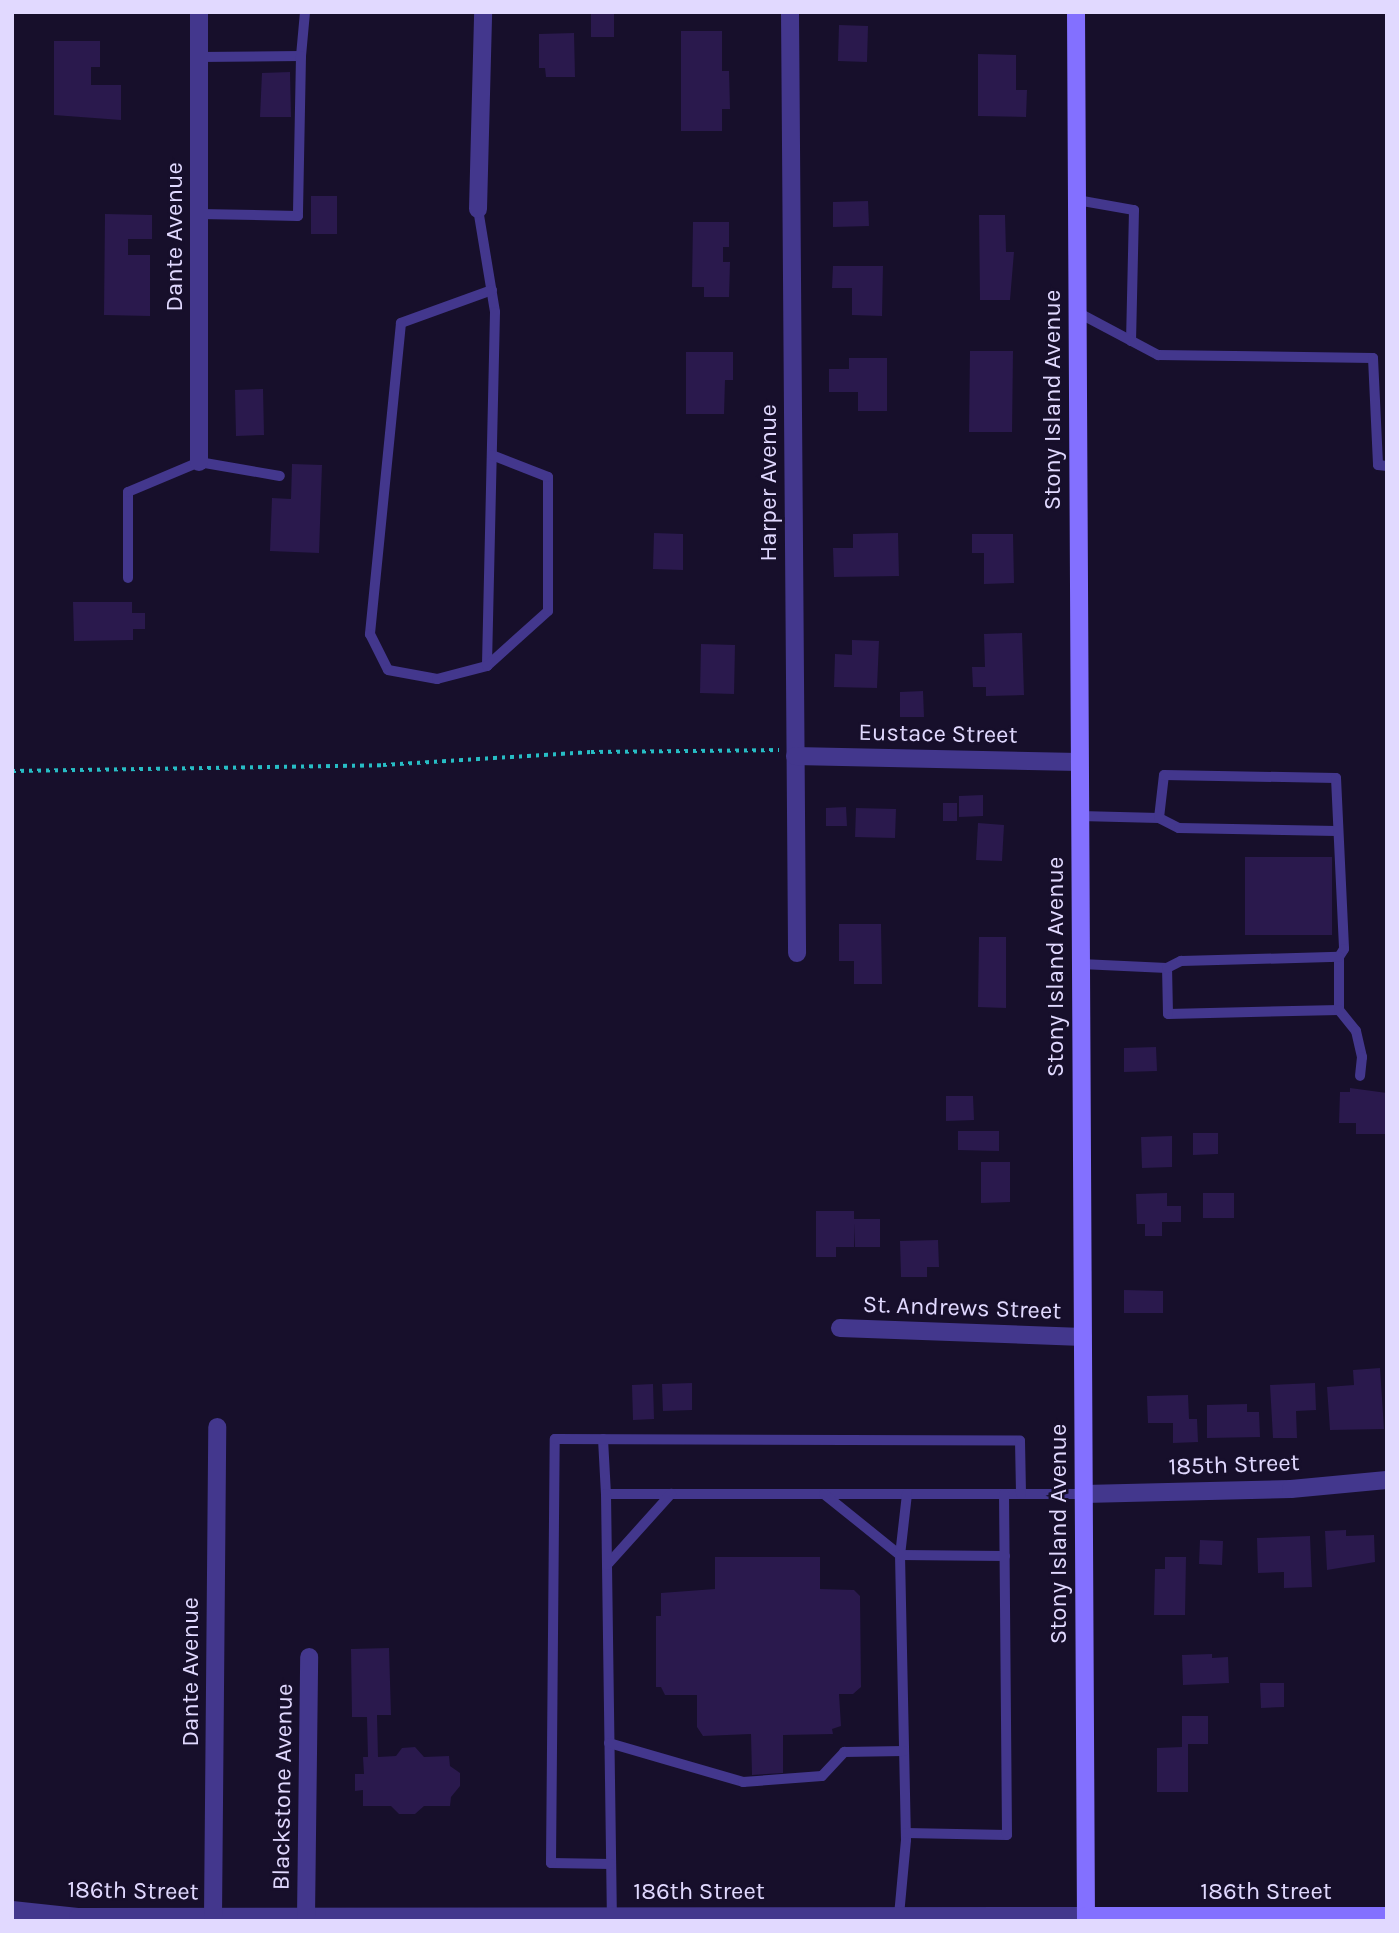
<!DOCTYPE html>
<html>
<head>
<meta charset="utf-8">
<style>
  body { margin:0 }
  #map { position:relative; width:1399px; height:1933px; overflow:hidden; background:#170f2b; font-family:Karla,sans-serif }
  div>[style] { position:absolute }
  [style*='--x'] { left:calc(var(--x)*1px); top:calc(var(--y)*1px); width:calc(var(--w)*1px); rotate:calc(var(--a)*1deg) }
  .building>* { inset:0; background:#2a194d }
  .path>* { height:3.5px; margin-top:-1.75px; transform-origin:0; background:repeating-linear-gradient(90deg,#27bdc5 0 3.5px,transparent 0 8.5px) }
  .lane>* { height:10px; margin:-5px; padding:0 5px; transform-origin:5px; border-radius:5px; background:#43378d }
  .street>* { height:18px; margin:-9px; padding:0 9px; transform-origin:9px; border-radius:9px; background:#43378d }
  .secondary>* { height:18px; margin:-9px; padding:0 9px; transform-origin:9px; border-radius:9px; background:#8370ff }
  span { translate:-50% -50%; white-space:nowrap; text-align:center; line-height:1.15; -webkit-text-stroke:5px #170f2b; paint-order:stroke }
  .street-label { font-size:24px; color:#e1d9ff }
  .frame { position:absolute; inset:0; border:14px solid #e1d9ff; pointer-events:none }
</style>
</head>
<body>
<div id="map">
  <div class="building">
    <div style="clip-path:polygon(591px 12px,614px 12px,614px 37px,591px 37px)"></div>
    <div style="clip-path:polygon(839px 25px,868px 26px,867px 62px,838px 61px)"></div>
    <div style="clip-path:polygon(681px 31px,722px 31px,722px 71px,729px 71px,730px 109px,722px 109px,722px 131px,681px 131px)"></div>
    <div style="clip-path:polygon(574px 33px,575px 77px,546px 77px,545px 68px,539px 68px,539px 34px)"></div>
    <div style="clip-path:polygon(54px 41px,100px 41px,100px 67px,91px 67px,91px 85px,121px 85px,121px 120px,54px 115px)"></div>
    <div style="clip-path:polygon(978px 54px,1016px 55px,1016px 90px,1027px 90px,1026px 117px,978px 116px)"></div>
    <div style="clip-path:polygon(290px 72px,291px 117px,260px 117px,262px 73px)"></div>
    <div style="clip-path:polygon(311px 196px,337px 196px,337px 234px,311px 234px)"></div>
    <div style="clip-path:polygon(868px 201px,869px 226px,833px 227px,833px 202px)"></div>
    <div style="clip-path:polygon(105px 214px,152px 215px,152px 239px,128px 239px,128px 255px,150px 255px,150px 316px,104px 315px)"></div>
    <div style="clip-path:polygon(979px 215px,1005px 215px,1006px 252px,1014px 252px,1010px 300px,980px 300px)"></div>
    <div style="clip-path:polygon(693px 222px,729px 222px,729px 247px,723px 247px,723px 262px,730px 262px,729px 297px,704px 297px,704px 287px,692px 287px)"></div>
    <div style="clip-path:polygon(833px 266px,883px 266px,882px 316px,852px 315px,852px 288px,832px 288px)"></div>
    <div style="clip-path:polygon(970px 351px,1013px 351px,1012px 432px,969px 432px)"></div>
    <div style="clip-path:polygon(686px 352px,733px 352px,733px 380px,725px 380px,724px 414px,686px 414px)"></div>
    <div style="clip-path:polygon(849px 358px,887px 358px,887px 411px,858px 411px,858px 392px,829px 392px,829px 369px,849px 369px)"></div>
    <div style="clip-path:polygon(263px 389px,264px 435px,236px 436px,235px 390px)"></div>
    <div style="clip-path:polygon(292px 464px,322px 465px,319px 553px,270px 551px,272px 498px,291px 499px)"></div>
    <div style="clip-path:polygon(654px 533px,683px 534px,683px 570px,653px 569px)"></div>
    <div style="clip-path:polygon(898px 533px,899px 576px,834px 577px,833px 548px,853px 548px,853px 534px)"></div>
    <div style="clip-path:polygon(972px 534px,1013px 534px,1014px 583px,984px 584px,984px 553px,972px 553px)"></div>
    <div style="clip-path:polygon(73px 602px,132px 602px,132px 613px,145px 613px,145px 629px,133px 629px,133px 640px,74px 641px)"></div>
    <div style="clip-path:polygon(1022px 633px,1024px 695px,986px 696px,986px 687px,973px 687px,972px 667px,985px 667px,984px 634px)"></div>
    <div style="clip-path:polygon(852px 640px,879px 641px,877px 688px,834px 687px,835px 654px,852px 655px)"></div>
    <div style="clip-path:polygon(701px 644px,735px 645px,734px 694px,700px 693px)"></div>
    <div style="clip-path:polygon(923px 691px,924px 717px,900px 717px,900px 692px)"></div>
    <div style="clip-path:polygon(983px 795px,983px 816px,959px 817px,959px 796px)"></div>
    <div style="clip-path:polygon(943px 803px,957px 803px,957px 821px,943px 821px)"></div>
    <div style="clip-path:polygon(846px 807px,847px 826px,826px 826px,826px 808px)"></div>
    <div style="clip-path:polygon(856px 808px,896px 809px,895px 838px,855px 837px)"></div>
    <div style="clip-path:polygon(978px 823px,1004px 825px,1002px 861px,976px 860px)"></div>
    <div style="clip-path:polygon(1245px 857px,1332px 857px,1332px 935px,1245px 935px)"></div>
    <div style="clip-path:polygon(839px 924px,881px 924px,882px 984px,854px 984px,854px 961px,839px 961px)"></div>
    <div style="clip-path:polygon(979px 937px,1006px 937px,1006px 1008px,978px 1007px)"></div>
    <div style="clip-path:polygon(1156px 1047px,1157px 1071px,1124px 1072px,1124px 1048px)"></div>
    <div style="clip-path:polygon(1350px 1088px,1387px 1093px,1387px 1134px,1356px 1134px,1356px 1123px,1339px 1123px,1340px 1092px,1350px 1092px)"></div>
    <div style="clip-path:polygon(946px 1096px,973px 1096px,974px 1120px,946px 1121px)"></div>
    <div style="clip-path:polygon(958px 1131px,999px 1131px,999px 1151px,958px 1150px)"></div>
    <div style="clip-path:polygon(1193px 1133px,1218px 1133px,1218px 1154px,1193px 1155px)"></div>
    <div style="clip-path:polygon(1172px 1136px,1172px 1167px,1142px 1168px,1141px 1137px)"></div>
    <div style="clip-path:polygon(981px 1162px,1010px 1162px,1010px 1202px,981px 1203px)"></div>
    <div style="clip-path:polygon(1167px 1193px,1167px 1206px,1181px 1206px,1181px 1222px,1162px 1222px,1162px 1236px,1145px 1236px,1145px 1224px,1137px 1224px,1136px 1194px)"></div>
    <div style="clip-path:polygon(1203px 1193px,1234px 1193px,1234px 1218px,1203px 1218px)"></div>
    <div style="clip-path:polygon(816px 1211px,854px 1211px,854px 1219px,880px 1219px,880px 1247px,855px 1247px,854px 1223px,854px 1247px,836px 1247px,836px 1257px,816px 1257px)"></div>
    <div style="clip-path:polygon(938px 1240px,939px 1267px,927px 1267px,927px 1277px,901px 1277px,900px 1241px)"></div>
    <div style="clip-path:polygon(1124px 1290px,1163px 1291px,1163px 1313px,1124px 1313px)"></div>
    <div style="clip-path:polygon(1380px 1368px,1384px 1429px,1330px 1430px,1327px 1387px,1354px 1385px,1353px 1370px)"></div>
    <div style="clip-path:polygon(692px 1383px,692px 1410px,663px 1411px,662px 1384px)"></div>
    <div style="clip-path:polygon(1315px 1383px,1316px 1410px,1296px 1411px,1297px 1438px,1273px 1438px,1270px 1385px)"></div>
    <div style="clip-path:polygon(653px 1384px,654px 1419px,633px 1420px,632px 1385px)"></div>
    <div style="clip-path:polygon(1188px 1395px,1189px 1419px,1197px 1419px,1198px 1442px,1173px 1443px,1173px 1423px,1148px 1423px,1147px 1396px)"></div>
    <div style="clip-path:polygon(1247px 1404px,1247px 1412px,1259px 1412px,1260px 1437px,1207px 1438px,1207px 1405px)"></div>
    <div style="clip-path:polygon(1346px 1530px,1346px 1536px,1374px 1535px,1375px 1562px,1327px 1570px,1325px 1531px)"></div>
    <div style="clip-path:polygon(1310px 1536px,1312px 1587px,1284px 1588px,1284px 1572px,1258px 1573px,1257px 1538px)"></div>
    <div style="clip-path:polygon(1200px 1540px,1223px 1541px,1222px 1565px,1199px 1564px)"></div>
    <div style="clip-path:polygon(715px 1557px,820px 1557px,820px 1589px,854px 1590px,860px 1596px,861px 1687px,853px 1694px,839px 1694px,841px 1726px,832px 1729px,833px 1734px,783px 1735px,783px 1773px,752px 1775px,751px 1734px,703px 1736px,697px 1727px,697px 1695px,665px 1695px,661px 1687px,656px 1687px,656px 1616px,661px 1616px,661px 1593px,715px 1589px)"></div>
    <div style="clip-path:polygon(1165px 1557px,1186px 1557px,1185px 1615px,1154px 1615px,1155px 1569px,1165px 1569px)"></div>
    <div style="clip-path:polygon(389px 1648px,391px 1715px,377px 1715px,378px 1757px,396px 1756px,402px 1748px,415px 1747px,424px 1757px,449px 1756px,450px 1766px,460px 1773px,460px 1786px,451px 1797px,450px 1806px,424px 1806px,415px 1814px,399px 1814px,391px 1806px,363px 1806px,363px 1790px,355px 1791px,355px 1774px,364px 1774px,363px 1757px,368px 1757px,367px 1717px,352px 1717px,351px 1649px)"></div>
    <div style="clip-path:polygon(1212px 1654px,1212px 1658px,1228px 1657px,1229px 1683px,1183px 1685px,1182px 1655px)"></div>
    <div style="clip-path:polygon(1260px 1683px,1284px 1683px,1284px 1707px,1261px 1708px)"></div>
    <div style="clip-path:polygon(1182px 1716px,1208px 1716px,1208px 1744px,1188px 1744px,1188px 1792px,1157px 1792px,1157px 1748px,1182px 1747px)"></div>
  </div>
  <div class="path">
    <div style="--x:12;--y:771;--w:371;--a:-0.9"></div>
    <div style="--x:383;--y:765;--w:208;--a:-3.6"></div>
    <div style="--x:591;--y:752;--w:188;--a:-0.6"></div>
  </div>
  <div class="lane">
    <div style="--x:301;--y:56;--w:44;--a:-84.8"></div>
    <div style="--x:199;--y:57;--w:102;--a:-0.6"></div>
    <div style="--x:301;--y:56;--w:160;--a:91.1"></div>
    <div style="--x:298;--y:216;--w:99;--a:-178.8"></div>
    <div style="--x:1077;--y:200;--w:58;--a:10"></div>
    <div style="--x:1134;--y:210;--w:131;--a:91.3"></div>
    <div style="--x:478;--y:209;--w:104;--a:80.6"></div>
    <div style="--x:495;--y:312;--w:354;--a:91.3"></div>
    <div style="--x:492;--y:290;--w:97;--a:160.1"></div>
    <div style="--x:401;--y:323;--w:313;--a:95.7"></div>
    <div style="--x:370;--y:634;--w:40;--a:63.4"></div>
    <div style="--x:388;--y:670;--w:50;--a:10.4"></div>
    <div style="--x:437;--y:679;--w:52;--a:-14.6"></div>
    <div style="--x:487;--y:666;--w:82;--a:-42"></div>
    <div style="--x:548;--y:611;--w:134;--a:-90"></div>
    <div style="--x:548;--y:477;--w:60;--a:-158.6"></div>
    <div style="--x:1077;--y:312;--w:92;--a:28"></div>
    <div style="--x:1158;--y:355;--w:215;--a:0.8"></div>
    <div style="--x:1373;--y:358;--w:107;--a:87.3"></div>
    <div style="--x:1378;--y:465;--w:9;--a:6"></div>
    <div style="--x:128;--y:578;--w:86;--a:-90"></div>
    <div style="--x:128;--y:492;--w:77;--a:-22.9"></div>
    <div style="--x:199;--y:462;--w:82;--a:9.8"></div>
    <div style="--x:1080;--y:816;--w:79;--a:1.5"></div>
    <div style="--x:1159;--y:818;--w:22;--a:27"></div>
    <div style="--x:1179;--y:828;--w:157;--a:1.1"></div>
    <div style="--x:1159;--y:818;--w:43;--a:-83.4"></div>
    <div style="--x:1164;--y:775;--w:172;--a:1"></div>
    <div style="--x:1336;--y:778;--w:171;--a:87.3"></div>
    <div style="--x:1344;--y:949;--w:9;--a:122"></div>
    <div style="--x:1339;--y:957;--w:53;--a:90"></div>
    <div style="--x:1339;--y:1010;--w:171;--a:178.7"></div>
    <div style="--x:1168;--y:1014;--w:46;--a:-91.2"></div>
    <div style="--x:1081;--y:964;--w:86;--a:2.7"></div>
    <div style="--x:1167;--y:968;--w:16;--a:-27"></div>
    <div style="--x:1181;--y:961;--w:158;--a:-1.5"></div>
    <div style="--x:1339;--y:1010;--w:27;--a:51"></div>
    <div style="--x:1356;--y:1031;--w:27;--a:77"></div>
    <div style="--x:1362;--y:1057;--w:19;--a:96"></div>
    <div style="--x:603;--y:1439;--w:55;--a:86.9"></div>
    <div style="--x:606;--y:1494;--w:478;--a:0"></div>
    <div style="--x:606;--y:1494;--w:422;--a:89.2"></div>
    <div style="--x:824;--y:1494;--w:97;--a:38.8"></div>
    <div style="--x:900;--y:1555;--w:285;--a:88.8"></div>
    <div style="--x:906;--y:1840;--w:76;--a:95.3"></div>
    <div style="--x:907;--y:1494;--w:61;--a:96.5"></div>
    <div style="--x:900;--y:1555;--w:105;--a:0.5"></div>
    <div style="--x:607;--y:1565;--w:96;--a:-48"></div>
    <div style="--x:609;--y:1743;--w:140;--a:16.2"></div>
    <div style="--x:743;--y:1782;--w:79;--a:-4.3"></div>
    <div style="--x:822;--y:1776;--w:33;--a:-47"></div>
    <div style="--x:844;--y:1752;--w:60;--a:-1"></div>
    <div style="--x:906;--y:1833;--w:101;--a:1.1"></div>
    <div style="--x:1007;--y:1835;--w:341;--a:-90.5"></div>
    <div style="--x:611;--y:1864;--w:60;--a:-179"></div>
    <div style="--x:551;--y:1863;--w:424;--a:-89.5"></div>
    <div style="--x:555;--y:1439;--w:465;--a:0.2"></div>
    <div style="--x:1020;--y:1441;--w:53;--a:88.9"></div>
  </div>
  <div class="street">
    <div style="--x:199;--y:12;--w:450;--a:90"></div>
    <div style="--x:790;--y:12;--w:941;--a:89.57"></div>
    <div style="--x:478;--y:209;--w:197;--a:-88.5"></div>
    <div style="--x:795;--y:756;--w:284;--a:1.2"></div>
    <div style="--x:840;--y:1328;--w:243;--a:2.1"></div>
    <div style="--x:1084;--y:1494;--w:207;--a:-1.4"></div>
    <div style="--x:1291;--y:1489;--w:96;--a:-5.4"></div>
    <div style="--x:12;--y:1910;--w:66;--a:6.1"></div>
    <div style="--x:78;--y:1917;--w:1008;--a:-0.06"></div>
    <div style="--x:213;--y:1917;--w:490;--a:-89.5"></div>
    <div style="--x:306;--y:1917;--w:260;--a:-89.3"></div>
  </div>
  <div class="secondary">
    <div style="--x:1076;--y:12;--w:1909;--a:89.7"></div>
    <div style="--x:1086;--y:1916;--w:301;--a:0"></div>
  </div>
  <div class="street-label">
    <span style="left:175px;top:237px;rotate:-90deg">Dante Avenue</span>
    <span style="left:1053px;top:400px;rotate:-90deg">Stony Island Avenue</span>
    <span style="left:769px;top:483px;rotate:-90deg">Harper Avenue</span>
    <span style="left:938px;top:734px;rotate:1deg">Eustace Street</span>
    <span style="left:1056px;top:967px;rotate:-90deg">Stony Island Avenue</span>
    <span style="left:962px;top:1308px;rotate:2deg">St. Andrews Street</span>
    <span style="left:1234px;top:1465px;rotate:-2deg">185th Street</span>
    <span style="left:1059px;top:1534px;rotate:-90deg">Stony Island Avenue</span>
    <span style="left:191px;top:1672px;rotate:-90deg">Dante Avenue</span>
    <span style="left:283px;top:1787px;rotate:-89deg">Blackstone Avenue</span>
    <span style="left:133px;top:1891px;rotate:1deg">186th Street</span>
    <span style="left:699px;top:1892px">186th Street</span>
    <span style="left:1266px;top:1892px">186th Street</span>
  </div>
  <div class="frame"></div>
</div>
</body>
</html>
